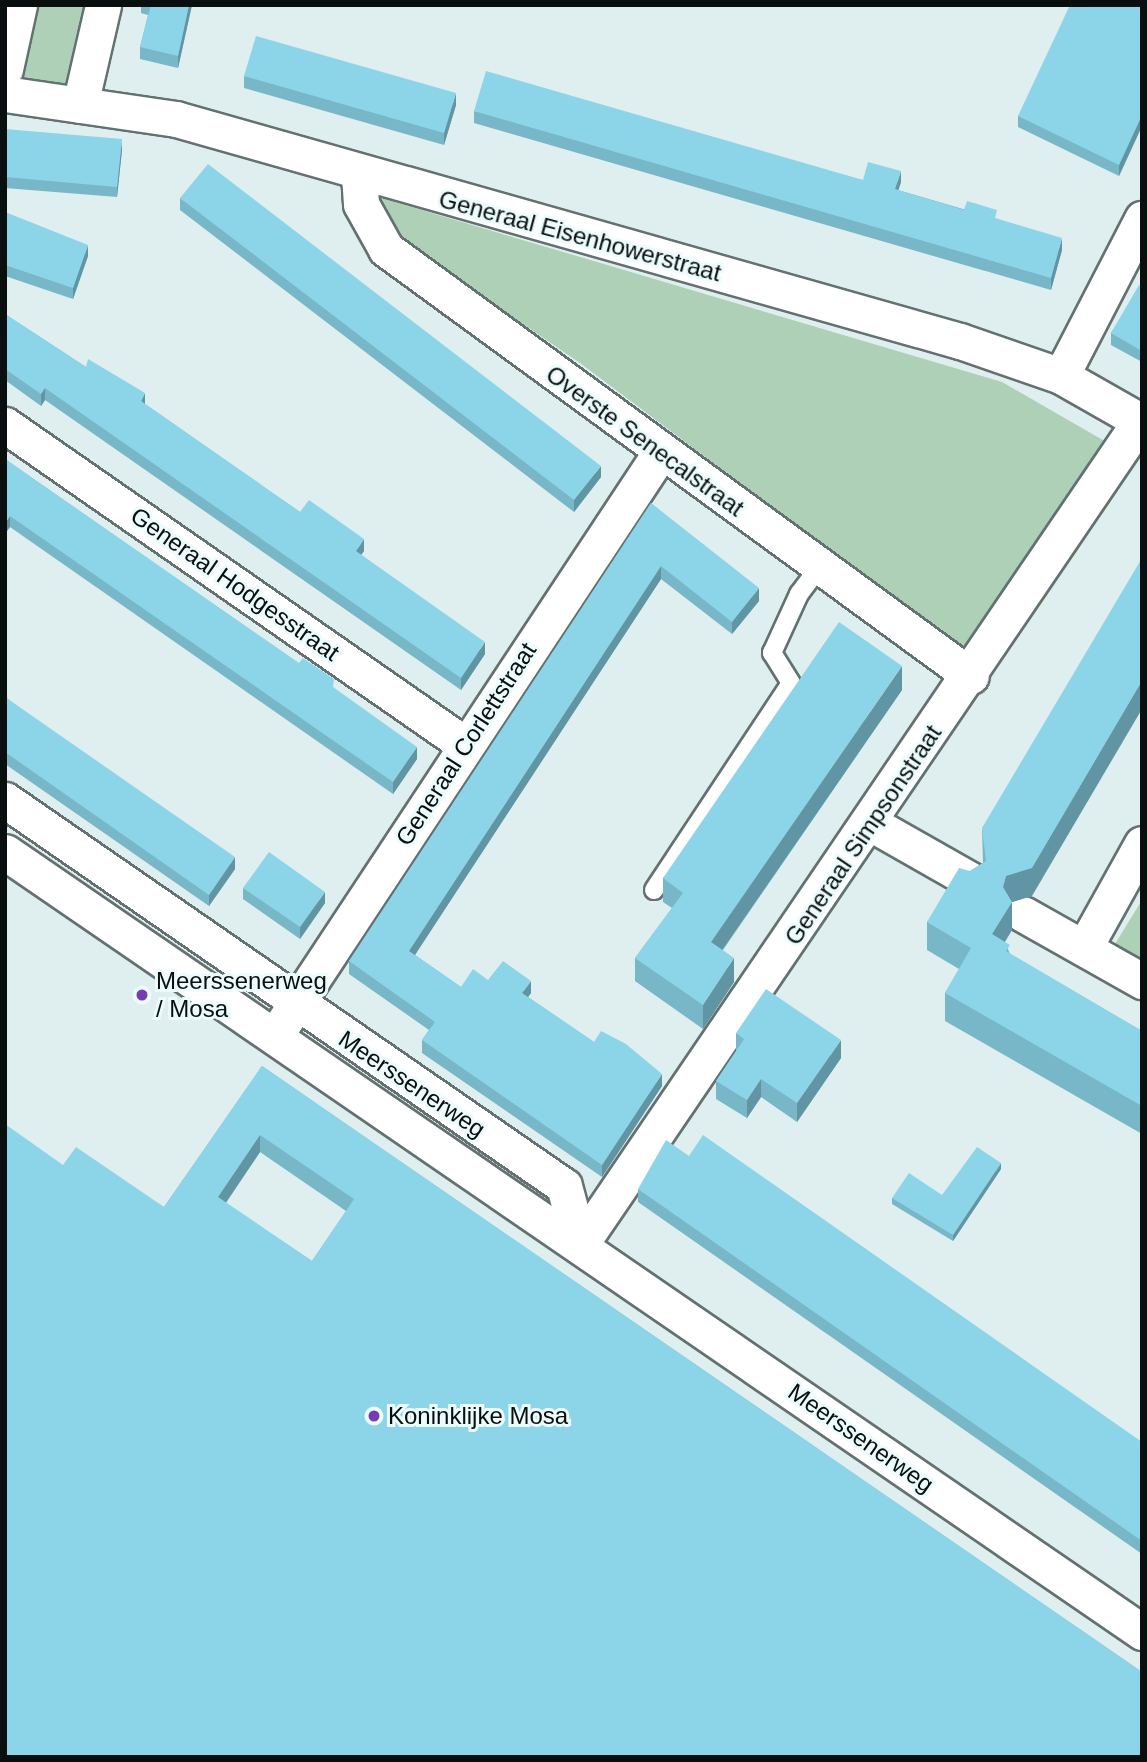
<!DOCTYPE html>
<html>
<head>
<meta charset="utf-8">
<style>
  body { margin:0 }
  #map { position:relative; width:1147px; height:1762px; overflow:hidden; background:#dfeeee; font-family:Helvetica,sans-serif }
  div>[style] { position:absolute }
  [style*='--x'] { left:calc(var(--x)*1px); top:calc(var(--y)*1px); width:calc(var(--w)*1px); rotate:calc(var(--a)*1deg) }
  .green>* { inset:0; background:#aed0b6 }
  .roads { filter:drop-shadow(2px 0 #647171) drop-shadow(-2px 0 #647171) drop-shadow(0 2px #647171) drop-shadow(0 -2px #647171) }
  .service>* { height:18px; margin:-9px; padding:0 9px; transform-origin:9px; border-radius:9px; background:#fff }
  .minor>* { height:35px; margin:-17.5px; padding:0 17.5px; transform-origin:17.5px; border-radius:17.5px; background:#fff }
  .wall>* { inset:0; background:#78b7c8 }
  .shaded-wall>* { inset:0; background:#6295a3 }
  .building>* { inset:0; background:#8cd5e9 }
  .dots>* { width:19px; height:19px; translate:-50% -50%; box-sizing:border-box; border:4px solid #ecfbfb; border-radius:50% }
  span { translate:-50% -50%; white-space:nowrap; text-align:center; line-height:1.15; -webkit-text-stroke:6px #ecfbfb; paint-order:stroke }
  .street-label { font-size:24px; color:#090e0e }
  .poi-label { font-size:24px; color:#090e0e }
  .left { translate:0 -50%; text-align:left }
  .frame { position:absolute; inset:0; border:7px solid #090e0e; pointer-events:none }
</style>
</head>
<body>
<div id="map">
  <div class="green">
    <div style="clip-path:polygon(29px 5px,95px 5px,74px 96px,12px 81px)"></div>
    <div style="clip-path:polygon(381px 198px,1002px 382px,1108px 443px,967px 653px,580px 363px,406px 244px)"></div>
    <div style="clip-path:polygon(1142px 900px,1142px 960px,1115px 944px)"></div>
  </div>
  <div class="roads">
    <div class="service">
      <div style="--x:654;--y:890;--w:248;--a:-56.5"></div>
      <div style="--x:791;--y:683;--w:36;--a:-122"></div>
      <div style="--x:772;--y:653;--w:65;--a:-65.4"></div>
      <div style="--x:799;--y:594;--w:34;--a:-53"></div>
    </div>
    <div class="minor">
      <div style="--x:5;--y:69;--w:66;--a:-77.7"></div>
      <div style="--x:5;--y:94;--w:173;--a:8.3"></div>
      <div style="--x:176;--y:119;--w:815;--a:15.81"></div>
      <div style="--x:960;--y:341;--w:107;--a:19.1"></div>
      <div style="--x:1061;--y:376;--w:93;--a:29.6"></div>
      <div style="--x:80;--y:105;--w:103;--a:-77"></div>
      <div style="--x:359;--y:175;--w:29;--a:86"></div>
      <div style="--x:361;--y:204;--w:51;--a:60.9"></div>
      <div style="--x:386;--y:249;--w:724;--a:36.13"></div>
      <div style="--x:1061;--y:376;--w:177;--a:-62.7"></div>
      <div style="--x:5;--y:425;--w:559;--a:34.8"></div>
      <div style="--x:5;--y:800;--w:679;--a:34.63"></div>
      <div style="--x:564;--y:1186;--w:61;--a:74.8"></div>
      <div style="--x:872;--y:824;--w:112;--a:29.6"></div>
      <div style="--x:5;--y:852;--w:1379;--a:34.45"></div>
      <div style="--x:1023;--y:914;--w:137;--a:29.4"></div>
      <div style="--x:1084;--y:948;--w:119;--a:-60.9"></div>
      <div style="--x:284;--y:1022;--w:682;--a:-56.54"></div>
      <div style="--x:580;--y:1245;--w:996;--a:-55.8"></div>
    </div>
  </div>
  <div class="wall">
    <div style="clip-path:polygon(141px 5px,192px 5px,178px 68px,140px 59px,140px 47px,148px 15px,141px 13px)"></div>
    <div style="clip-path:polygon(1142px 5px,1142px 126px,1119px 176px,1018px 127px,1018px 116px)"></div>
    <div style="clip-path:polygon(244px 76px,456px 105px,444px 145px,244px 88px)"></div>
    <div style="clip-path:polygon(474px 111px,863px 180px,901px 182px,898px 190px,997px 219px,1062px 250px,1051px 290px,474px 123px)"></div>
    <div style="clip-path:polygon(5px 129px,122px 150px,117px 197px,5px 188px)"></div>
    <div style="clip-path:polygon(180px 198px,601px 477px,574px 512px,180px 210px)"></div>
    <div style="clip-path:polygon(5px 212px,88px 256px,73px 299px,5px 276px)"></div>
    <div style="clip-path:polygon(1142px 286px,1142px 362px,1111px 345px,1111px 333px)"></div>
    <div style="clip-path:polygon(5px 314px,86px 367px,145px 404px,300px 512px,364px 551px,361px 555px,485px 654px,461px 690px,45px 400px,41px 406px,5px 380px)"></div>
    <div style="clip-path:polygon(5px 459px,334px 688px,417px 759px,393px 794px,10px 527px)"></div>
    <div style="clip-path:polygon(651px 503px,759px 601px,732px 634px,661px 579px,415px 955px,461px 987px,488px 980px,531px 993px,528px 997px,594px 1042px,662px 1086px,602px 1177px,422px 1053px,422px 1040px,429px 1030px,349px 974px,349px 961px)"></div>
    <div style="clip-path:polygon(902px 690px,723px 950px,734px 982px,703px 1029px,635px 981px,635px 958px,672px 908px,663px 902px,663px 878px)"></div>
    <div style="clip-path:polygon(5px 697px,235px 869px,209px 906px,5px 764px)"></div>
    <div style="clip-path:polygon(982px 828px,1032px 896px,1012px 902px,1012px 930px,1005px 942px,1010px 954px,1142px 1031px,1142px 1134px,945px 1021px,945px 993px,959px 969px,927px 950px,927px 922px,970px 871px,983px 863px)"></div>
    <div style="clip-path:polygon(243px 888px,325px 903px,300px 939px,243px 899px)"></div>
    <div style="clip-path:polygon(736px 1033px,841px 1058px,797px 1122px,761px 1097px,747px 1118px,716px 1099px,716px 1081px,736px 1051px)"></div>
    <div style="clip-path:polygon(evenodd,262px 1066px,1142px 1672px,63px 1165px,164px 1207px,262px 1066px,260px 1152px,346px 1211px,312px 1261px,226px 1203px,260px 1152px)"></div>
    <div style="clip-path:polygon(1001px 1169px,953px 1241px,892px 1204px,892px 1198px,942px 1195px)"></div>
    <div style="clip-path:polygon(638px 1189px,1142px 1442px,1142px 1554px,638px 1202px)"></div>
  </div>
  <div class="shaded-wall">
    <div style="clip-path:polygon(189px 5px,192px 5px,178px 68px,178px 56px)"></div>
    <div style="clip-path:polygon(456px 93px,456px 105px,444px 145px,444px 133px)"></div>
    <div style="clip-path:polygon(1142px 115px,1142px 126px,1119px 176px,1119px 165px)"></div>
    <div style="clip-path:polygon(122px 139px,122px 150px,117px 197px,117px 187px)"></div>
    <div style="clip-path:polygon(901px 171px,901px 182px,895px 201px,895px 189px)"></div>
    <div style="clip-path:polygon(1062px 238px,1062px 250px,1051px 290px,1051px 278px)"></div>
    <div style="clip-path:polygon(88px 245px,88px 256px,73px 299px,73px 288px)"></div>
    <div style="clip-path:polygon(45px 388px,45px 400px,41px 406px,41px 394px)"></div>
    <div style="clip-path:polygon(145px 393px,145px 405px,141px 401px)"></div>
    <div style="clip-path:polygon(601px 466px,601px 477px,574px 512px,574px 500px)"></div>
    <div style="clip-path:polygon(10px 516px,10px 527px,5px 534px,5px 523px)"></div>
    <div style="clip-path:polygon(364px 539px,364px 551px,356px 562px,356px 551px)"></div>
    <div style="clip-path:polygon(661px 566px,661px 579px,409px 964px,409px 951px)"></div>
    <div style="clip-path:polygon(759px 588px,759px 601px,732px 634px,732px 622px)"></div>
    <div style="clip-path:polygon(485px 642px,485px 654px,461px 690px,461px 678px)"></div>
    <div style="clip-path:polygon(902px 666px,902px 690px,711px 966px,711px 942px)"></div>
    <div style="clip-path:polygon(1142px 681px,1142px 709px,1032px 896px,1006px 904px,1003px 887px,1006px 876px)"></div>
    <div style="clip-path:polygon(417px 747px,417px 759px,393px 794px,393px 782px)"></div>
    <div style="clip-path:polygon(235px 857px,235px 869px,209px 906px,209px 895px)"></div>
    <div style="clip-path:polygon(325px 892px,325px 903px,300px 939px,300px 927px)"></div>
    <div style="clip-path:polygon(1012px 902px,1012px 930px,992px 962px,992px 934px)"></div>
    <div style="clip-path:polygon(734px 958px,734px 982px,703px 1029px,703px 1005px)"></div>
    <div style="clip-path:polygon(531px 981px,531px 993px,522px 1005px,522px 993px)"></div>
    <div style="clip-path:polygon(841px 1040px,841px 1058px,797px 1122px,797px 1103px)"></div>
    <div style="clip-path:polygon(662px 1074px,662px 1086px,602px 1177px,602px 1165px)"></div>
    <div style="clip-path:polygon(761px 1079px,761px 1097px,747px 1118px,747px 1100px)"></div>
    <div style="clip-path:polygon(260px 1135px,260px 1152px,218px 1214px,218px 1197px)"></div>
    <div style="clip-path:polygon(1001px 1163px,1001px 1169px,953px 1241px,953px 1235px)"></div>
  </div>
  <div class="building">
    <div style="clip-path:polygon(151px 5px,189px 5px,178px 56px,140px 47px)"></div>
    <div style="clip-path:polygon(1070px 5px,1142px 5px,1142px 115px,1119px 165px,1018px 116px)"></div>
    <div style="clip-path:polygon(256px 36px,456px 93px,444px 133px,244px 76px)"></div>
    <div style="clip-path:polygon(486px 71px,863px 180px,868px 162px,901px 171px,895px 189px,964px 210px,967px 201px,997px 210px,995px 218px,1062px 238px,1051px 278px,474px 111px)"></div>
    <div style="clip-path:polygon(5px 129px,122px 139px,117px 187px,5px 177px)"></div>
    <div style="clip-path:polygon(208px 164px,601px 466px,574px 500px,180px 198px)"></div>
    <div style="clip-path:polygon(5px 212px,88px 245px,73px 288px,5px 265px)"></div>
    <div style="clip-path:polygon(1139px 285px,1142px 286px,1142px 351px,1111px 333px)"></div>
    <div style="clip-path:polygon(5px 314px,86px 367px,88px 359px,145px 393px,141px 401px,300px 512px,309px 500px,364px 539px,356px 551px,485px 642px,461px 678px,45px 388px,41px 394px,5px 369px)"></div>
    <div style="clip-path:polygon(5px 459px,299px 663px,303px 658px,334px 679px,333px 687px,417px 747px,393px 782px,10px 516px,5px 523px)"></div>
    <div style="clip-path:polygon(651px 503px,759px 588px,732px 622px,661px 566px,409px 951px,461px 987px,473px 969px,488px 980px,503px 961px,531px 981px,522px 993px,594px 1042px,601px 1031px,626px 1044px,662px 1074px,602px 1165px,422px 1040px,435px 1022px,349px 961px)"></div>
    <div style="clip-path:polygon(1142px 558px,1142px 681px,1032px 868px,1006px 876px,1003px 887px,1012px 902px,992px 934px,1010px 945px,1006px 951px,1142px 1031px,1142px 1106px,945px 993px,971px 948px,927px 922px,959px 868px,970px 871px,986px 861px,982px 828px)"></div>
    <div style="clip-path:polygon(839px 622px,902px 666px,711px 942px,734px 958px,703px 1005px,635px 958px,683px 893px,663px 878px)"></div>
    <div style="clip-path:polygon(5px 697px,235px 857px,209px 895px,5px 752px)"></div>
    <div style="clip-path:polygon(269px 852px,325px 892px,300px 927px,243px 888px)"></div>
    <div style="clip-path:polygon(766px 989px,841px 1040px,797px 1103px,761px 1079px,747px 1100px,716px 1081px,744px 1039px,736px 1033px)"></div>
    <div style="clip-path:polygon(evenodd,262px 1066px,1142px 1672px,1142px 1757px,5px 1757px,5px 1124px,63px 1165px,76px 1147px,164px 1207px,262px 1066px,260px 1135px,354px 1199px,312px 1261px,218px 1197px,260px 1135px)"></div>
    <div style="clip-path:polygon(703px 1135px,1142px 1442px,1142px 1541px,638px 1189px,666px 1140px,689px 1156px)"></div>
    <div style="clip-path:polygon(977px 1147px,1001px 1163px,953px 1235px,892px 1198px,909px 1173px,942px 1195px)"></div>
  </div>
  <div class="dots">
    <div style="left:142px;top:995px;background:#783cb2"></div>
    <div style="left:374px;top:1416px;background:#783cb2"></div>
  </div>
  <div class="street-label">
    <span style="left:580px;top:236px;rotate:15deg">Generaal Eisenhowerstraat</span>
    <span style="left:645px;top:441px;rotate:36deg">Overste Senecalstraat</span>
    <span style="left:235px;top:584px;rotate:35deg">Generaal Hodgesstraat</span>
    <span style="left:466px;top:744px;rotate:-57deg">Generaal Corlettstraat</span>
    <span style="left:863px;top:835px;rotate:-56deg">Generaal Simpsonstraat</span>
    <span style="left:412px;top:1084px;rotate:34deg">Meerssenerweg</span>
    <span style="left:861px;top:1438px;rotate:35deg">Meerssenerweg</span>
  </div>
  <div class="poi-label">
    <span class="left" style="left:156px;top:995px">Meerssenerweg<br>/ Mosa</span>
    <span class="left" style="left:388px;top:1416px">Koninklijke Mosa</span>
  </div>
  <div class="frame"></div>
</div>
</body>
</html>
